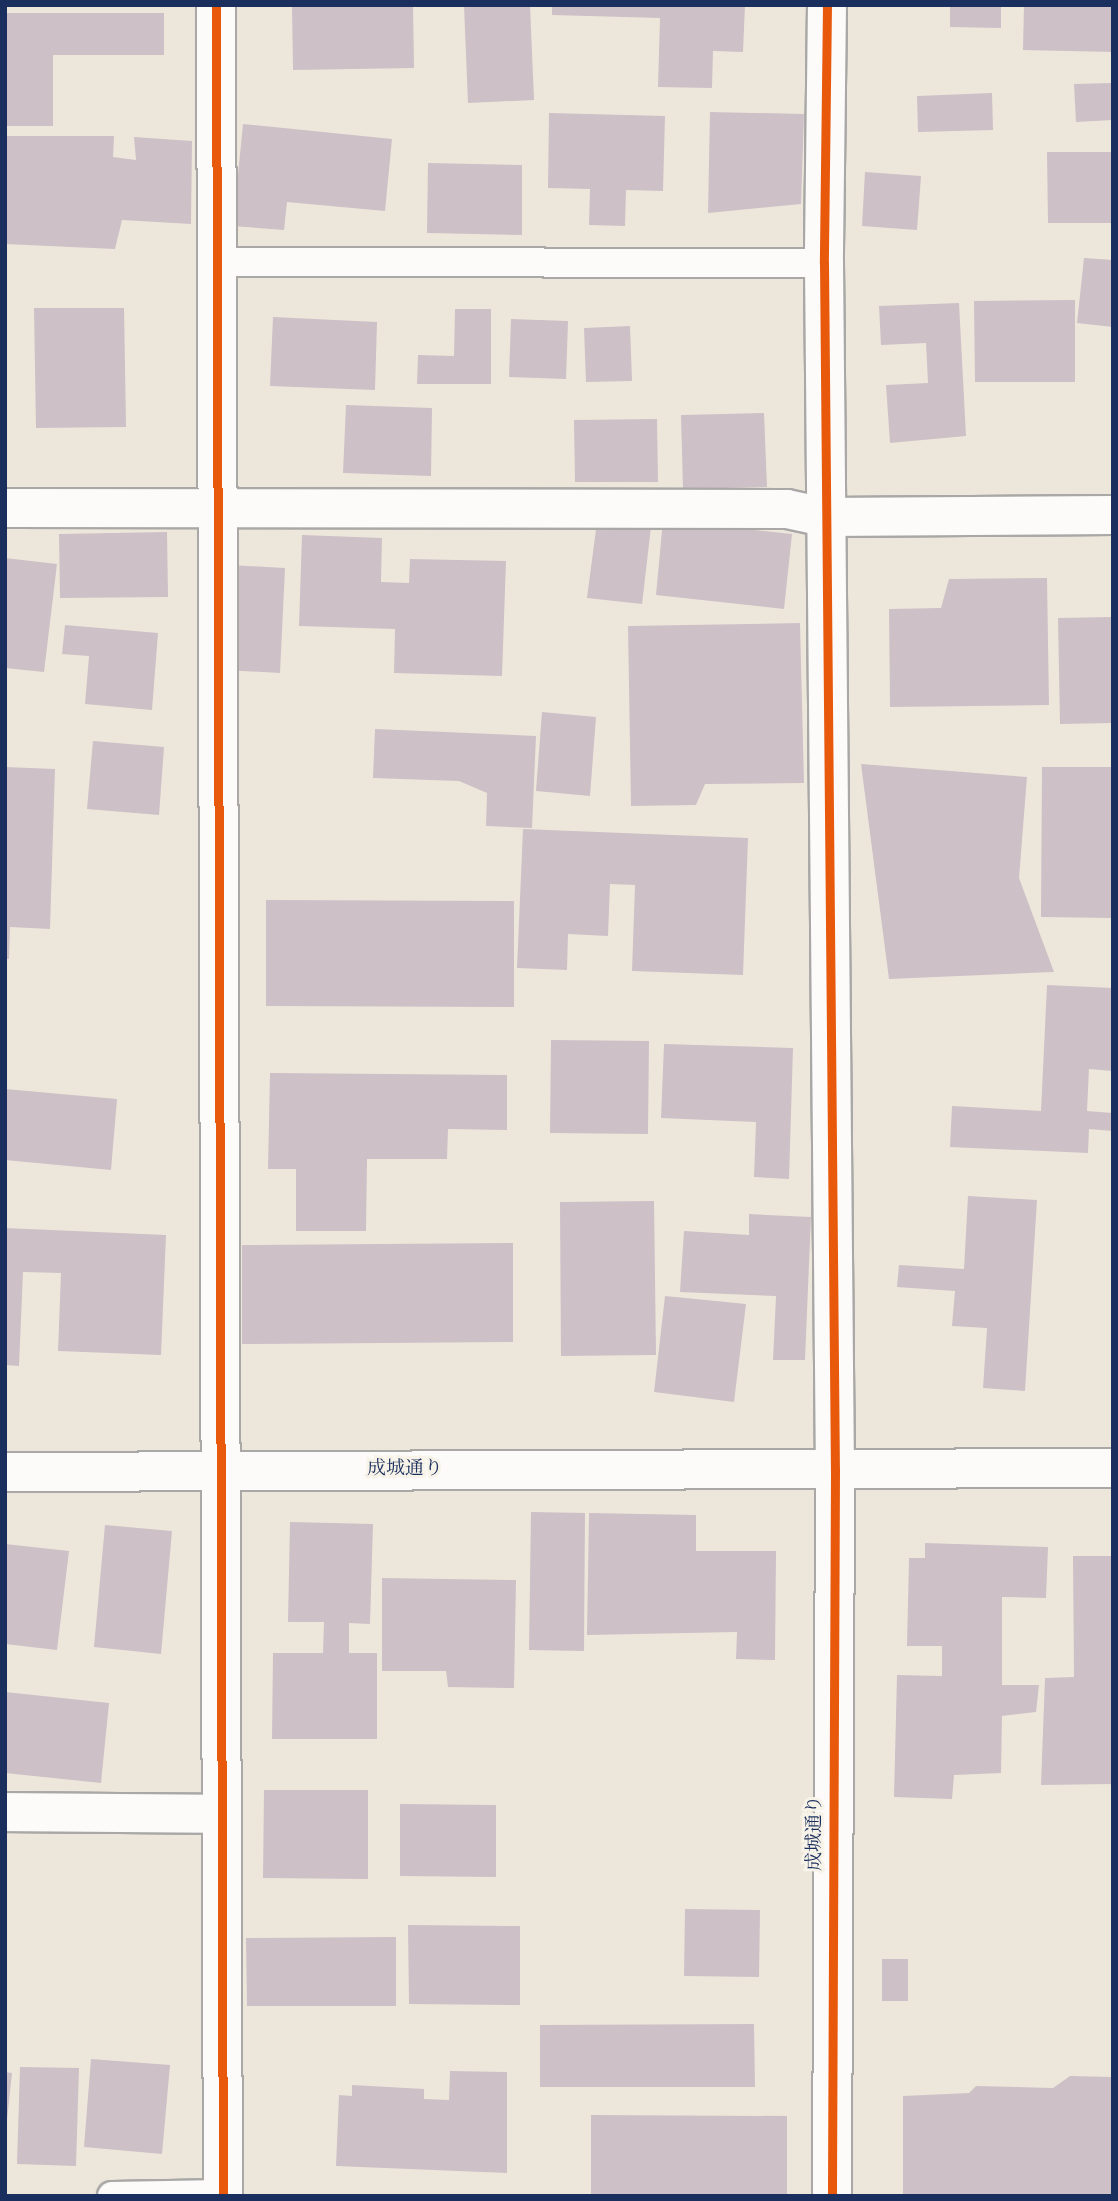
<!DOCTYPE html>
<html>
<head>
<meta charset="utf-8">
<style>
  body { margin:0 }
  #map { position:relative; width:1118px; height:2201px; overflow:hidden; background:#ede7db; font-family:"IM FELL English","Noto Serif JP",serif }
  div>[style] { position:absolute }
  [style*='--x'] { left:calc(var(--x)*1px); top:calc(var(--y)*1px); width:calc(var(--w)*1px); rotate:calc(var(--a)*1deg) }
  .building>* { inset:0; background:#cec0c7 }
  .roads { filter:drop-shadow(2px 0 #a9a8a7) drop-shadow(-2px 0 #a9a8a7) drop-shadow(0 2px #a9a8a7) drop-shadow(0 -2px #a9a8a7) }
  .service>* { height:28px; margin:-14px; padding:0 14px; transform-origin:14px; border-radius:14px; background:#fcfbfa }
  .minor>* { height:38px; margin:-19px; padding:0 19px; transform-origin:19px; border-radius:19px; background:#fcfbfa }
  .tertiary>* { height:38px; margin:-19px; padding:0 19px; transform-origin:19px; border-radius:19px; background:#fcfbfa }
  .cycleway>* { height:9px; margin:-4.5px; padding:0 4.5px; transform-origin:4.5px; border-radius:4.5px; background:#e8590c }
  span { translate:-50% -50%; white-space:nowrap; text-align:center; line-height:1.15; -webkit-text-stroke:6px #f7f3e8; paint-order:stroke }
  .street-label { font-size:19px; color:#1b2f5e }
  .frame { position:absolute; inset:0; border:7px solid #1b2f5e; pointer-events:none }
</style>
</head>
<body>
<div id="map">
  <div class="building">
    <div style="clip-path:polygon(292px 5px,413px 5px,414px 68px,293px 70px)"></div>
    <div style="clip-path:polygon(464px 5px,530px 5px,534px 100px,468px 103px)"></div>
    <div style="clip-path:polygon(552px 5px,745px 5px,743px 52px,713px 51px,712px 88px,658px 87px,660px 18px,552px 15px)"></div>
    <div style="clip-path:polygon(950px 5px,1001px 5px,1001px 28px,950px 27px)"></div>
    <div style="clip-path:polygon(1024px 5px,1113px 5px,1113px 52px,1023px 50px)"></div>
    <div style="clip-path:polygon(7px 13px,164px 13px,164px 55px,53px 55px,53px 126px,7px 126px)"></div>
    <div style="clip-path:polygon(1113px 83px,1113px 120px,1076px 122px,1074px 84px)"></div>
    <div style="clip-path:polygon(992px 93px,993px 130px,918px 132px,917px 96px)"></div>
    <div style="clip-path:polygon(710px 112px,804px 114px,801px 204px,708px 213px)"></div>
    <div style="clip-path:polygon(549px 113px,665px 116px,663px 191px,626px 190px,625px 226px,589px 225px,590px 189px,548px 188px)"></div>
    <div style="clip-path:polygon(243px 124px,392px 139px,385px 211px,287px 202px,284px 230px,233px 226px)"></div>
    <div style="clip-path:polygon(5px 136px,114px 136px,113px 157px,136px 160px,134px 137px,192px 141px,191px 224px,122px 220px,115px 249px,5px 244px)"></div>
    <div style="clip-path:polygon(1047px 152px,1113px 152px,1113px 223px,1048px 223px)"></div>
    <div style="clip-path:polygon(428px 163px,522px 165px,522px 235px,427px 233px)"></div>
    <div style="clip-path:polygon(865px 172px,921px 176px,917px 230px,862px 226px)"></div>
    <div style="clip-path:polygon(1084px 258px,1113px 260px,1113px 327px,1077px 323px)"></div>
    <div style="clip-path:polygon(1075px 300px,1075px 382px,975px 382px,974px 301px)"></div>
    <div style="clip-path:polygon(959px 303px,966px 436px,890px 443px,886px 385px,928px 383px,926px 343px,881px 345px,879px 306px)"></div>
    <div style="clip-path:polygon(34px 308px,124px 308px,126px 427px,36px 428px)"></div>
    <div style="clip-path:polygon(455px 309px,491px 309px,491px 384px,417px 384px,418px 355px,454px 356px)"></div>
    <div style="clip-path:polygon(273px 317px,377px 322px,375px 390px,270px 386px)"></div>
    <div style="clip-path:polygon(511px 319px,568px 321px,566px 379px,509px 377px)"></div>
    <div style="clip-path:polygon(630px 326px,632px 381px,586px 382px,584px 328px)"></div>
    <div style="clip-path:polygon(346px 405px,432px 408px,431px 476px,343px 473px)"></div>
    <div style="clip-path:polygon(764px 413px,767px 487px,683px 489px,681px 415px)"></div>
    <div style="clip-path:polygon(657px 419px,658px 482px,575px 482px,574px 420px)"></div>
    <div style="clip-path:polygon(663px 520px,792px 534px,784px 609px,656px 595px)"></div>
    <div style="clip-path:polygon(597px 522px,651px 527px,642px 604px,587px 598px)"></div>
    <div style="clip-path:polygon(167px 532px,168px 597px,60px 598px,59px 534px)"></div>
    <div style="clip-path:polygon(302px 535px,382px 538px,381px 582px,409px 583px,410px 559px,506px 561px,502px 676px,394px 673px,395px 629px,299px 626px)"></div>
    <div style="clip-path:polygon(5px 558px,57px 564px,44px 672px,5px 668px)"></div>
    <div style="clip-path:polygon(230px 565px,285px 568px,280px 673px,225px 670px)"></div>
    <div style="clip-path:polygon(1047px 578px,1049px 705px,890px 707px,889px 609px,941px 608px,949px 579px)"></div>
    <div style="clip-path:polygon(1113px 617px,1113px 723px,1060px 724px,1058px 618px)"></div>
    <div style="clip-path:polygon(800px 623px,804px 783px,705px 784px,696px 805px,631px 806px,628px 626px)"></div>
    <div style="clip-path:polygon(65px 625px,158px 633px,152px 710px,85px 704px,89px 656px,62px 654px)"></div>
    <div style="clip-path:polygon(542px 712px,596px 717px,590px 796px,536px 791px)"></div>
    <div style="clip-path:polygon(375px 729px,536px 736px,532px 828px,486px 826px,487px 793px,459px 781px,373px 778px)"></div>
    <div style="clip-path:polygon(93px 741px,164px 747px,159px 815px,87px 809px)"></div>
    <div style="clip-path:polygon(861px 764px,1027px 777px,1019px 878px,1054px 972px,889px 979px)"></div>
    <div style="clip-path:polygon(5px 767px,55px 769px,50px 929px,10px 927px,9px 959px,5px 959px)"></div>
    <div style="clip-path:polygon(1042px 767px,1113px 767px,1113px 918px,1041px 917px)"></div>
    <div style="clip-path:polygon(523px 829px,748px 838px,743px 975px,632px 971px,635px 885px,610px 884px,608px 936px,568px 934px,567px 970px,517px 968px)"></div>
    <div style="clip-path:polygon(266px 900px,514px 901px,514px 1007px,266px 1006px)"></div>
    <div style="clip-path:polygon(1047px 985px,1113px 988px,1113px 1071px,1089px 1069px,1087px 1111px,1113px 1113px,1113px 1131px,1089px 1129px,1088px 1153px,950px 1147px,952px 1106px,1041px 1111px)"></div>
    <div style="clip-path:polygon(551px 1040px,649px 1041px,648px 1134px,550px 1133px)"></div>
    <div style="clip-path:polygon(664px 1044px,793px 1048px,789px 1179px,754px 1177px,756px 1122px,661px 1118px)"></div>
    <div style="clip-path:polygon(270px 1073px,507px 1075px,507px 1130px,448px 1129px,447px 1159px,367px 1159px,366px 1231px,296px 1231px,296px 1169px,268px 1169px)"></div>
    <div style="clip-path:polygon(5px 1089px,117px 1099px,111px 1170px,5px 1160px)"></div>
    <div style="clip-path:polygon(968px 1196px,1037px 1200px,1025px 1391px,983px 1388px,987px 1328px,952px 1326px,955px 1291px,897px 1287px,899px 1265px,964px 1269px)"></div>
    <div style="clip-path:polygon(654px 1201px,656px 1355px,561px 1356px,560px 1202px)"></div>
    <div style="clip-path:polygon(749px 1214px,811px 1217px,805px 1360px,773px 1360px,776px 1296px,680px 1292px,684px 1231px,749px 1235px)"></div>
    <div style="clip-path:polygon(5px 1228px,166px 1235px,161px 1355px,58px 1351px,61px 1273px,23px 1272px,19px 1366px,5px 1365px)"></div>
    <div style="clip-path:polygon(513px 1243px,513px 1342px,242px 1344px,242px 1245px)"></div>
    <div style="clip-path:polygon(665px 1296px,746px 1304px,734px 1402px,654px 1392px)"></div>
    <div style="clip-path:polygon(531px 1512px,585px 1513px,584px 1651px,529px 1650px)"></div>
    <div style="clip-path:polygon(589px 1513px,696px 1515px,696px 1551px,776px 1551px,775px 1660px,736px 1659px,737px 1632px,587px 1635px)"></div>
    <div style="clip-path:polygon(290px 1522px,373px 1524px,370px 1624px,349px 1623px,349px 1653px,377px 1653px,377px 1739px,272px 1739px,273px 1653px,323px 1653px,324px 1622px,288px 1622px)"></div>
    <div style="clip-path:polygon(105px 1525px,172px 1531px,161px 1654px,94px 1647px)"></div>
    <div style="clip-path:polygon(925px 1543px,1048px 1547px,1046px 1598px,1002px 1597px,1002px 1685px,1039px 1685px,1036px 1712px,1002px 1716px,1001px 1773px,954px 1775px,952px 1799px,894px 1797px,897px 1675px,942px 1676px,942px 1646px,907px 1646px,909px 1558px,925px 1558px)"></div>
    <div style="clip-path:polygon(5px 1544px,69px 1551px,57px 1650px,5px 1644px)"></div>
    <div style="clip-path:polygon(1073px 1556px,1113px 1556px,1113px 1784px,1041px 1785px,1045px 1678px,1074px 1677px)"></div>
    <div style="clip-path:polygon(382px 1578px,516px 1580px,514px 1688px,448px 1687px,446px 1671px,382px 1671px)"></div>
    <div style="clip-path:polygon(5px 1692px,109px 1703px,101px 1783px,5px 1773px)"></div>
    <div style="clip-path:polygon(264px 1790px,368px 1790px,368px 1879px,263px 1878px)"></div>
    <div style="clip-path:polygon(400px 1804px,496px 1805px,496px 1877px,400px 1876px)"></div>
    <div style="clip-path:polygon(685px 1909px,760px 1910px,759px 1977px,684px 1976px)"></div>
    <div style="clip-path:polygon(408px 1925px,520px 1926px,520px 2005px,409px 2004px)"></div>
    <div style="clip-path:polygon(396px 1937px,396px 2006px,247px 2006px,246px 1938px)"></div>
    <div style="clip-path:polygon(882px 1959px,908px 1959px,908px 2001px,882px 2001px)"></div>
    <div style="clip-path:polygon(754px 2024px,755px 2087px,540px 2087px,540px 2025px)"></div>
    <div style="clip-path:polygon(91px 2059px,170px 2065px,162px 2154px,84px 2147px)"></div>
    <div style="clip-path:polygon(20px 2067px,79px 2068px,76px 2166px,17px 2164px)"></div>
    <div style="clip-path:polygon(450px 2071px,507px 2072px,507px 2173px,336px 2166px,339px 2095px,352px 2096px,352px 2085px,424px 2089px,424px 2099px,449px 2100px)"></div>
    <div style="clip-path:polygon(5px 2072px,12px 2073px,7px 2120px,5px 2120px)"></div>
    <div style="clip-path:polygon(1070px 2076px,1113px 2077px,1113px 2196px,903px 2196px,903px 2096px,969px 2093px,976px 2086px,1053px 2088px)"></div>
    <div style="clip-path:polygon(591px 2115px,787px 2116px,787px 2196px,591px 2196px)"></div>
  </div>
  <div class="roads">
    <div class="service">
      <div style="--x:217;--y:262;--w:607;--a:0.09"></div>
      <div style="--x:112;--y:2196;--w:111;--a:-1"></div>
    </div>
    <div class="minor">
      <div style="--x:216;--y:5;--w:2191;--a:89.82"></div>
      <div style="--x:827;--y:5;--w:258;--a:90.7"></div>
      <div style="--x:824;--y:263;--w:1207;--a:89.48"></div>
      <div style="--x:5;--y:508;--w:782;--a:0.07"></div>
      <div style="--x:787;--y:509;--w:40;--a:12"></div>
      <div style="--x:826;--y:517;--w:287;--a:-0.4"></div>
      <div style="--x:5;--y:1812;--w:217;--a:0.5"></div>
    </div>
    <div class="tertiary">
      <div style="--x:5;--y:1472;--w:1108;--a:-0.21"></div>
      <div style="--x:832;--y:2196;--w:726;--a:-89.76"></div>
    </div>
  </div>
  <div class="cycleway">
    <div style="--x:216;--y:5;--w:2191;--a:89.82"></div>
    <div style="--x:827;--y:5;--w:258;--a:90.7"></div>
    <div style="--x:824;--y:263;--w:1207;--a:89.48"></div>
    <div style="--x:835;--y:1470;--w:726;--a:90.24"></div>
  </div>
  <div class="street-label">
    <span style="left:405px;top:1470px">成城通り</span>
    <span style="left:816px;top:1833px;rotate:-90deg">成城通り</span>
  </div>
  <div class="frame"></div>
</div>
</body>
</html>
